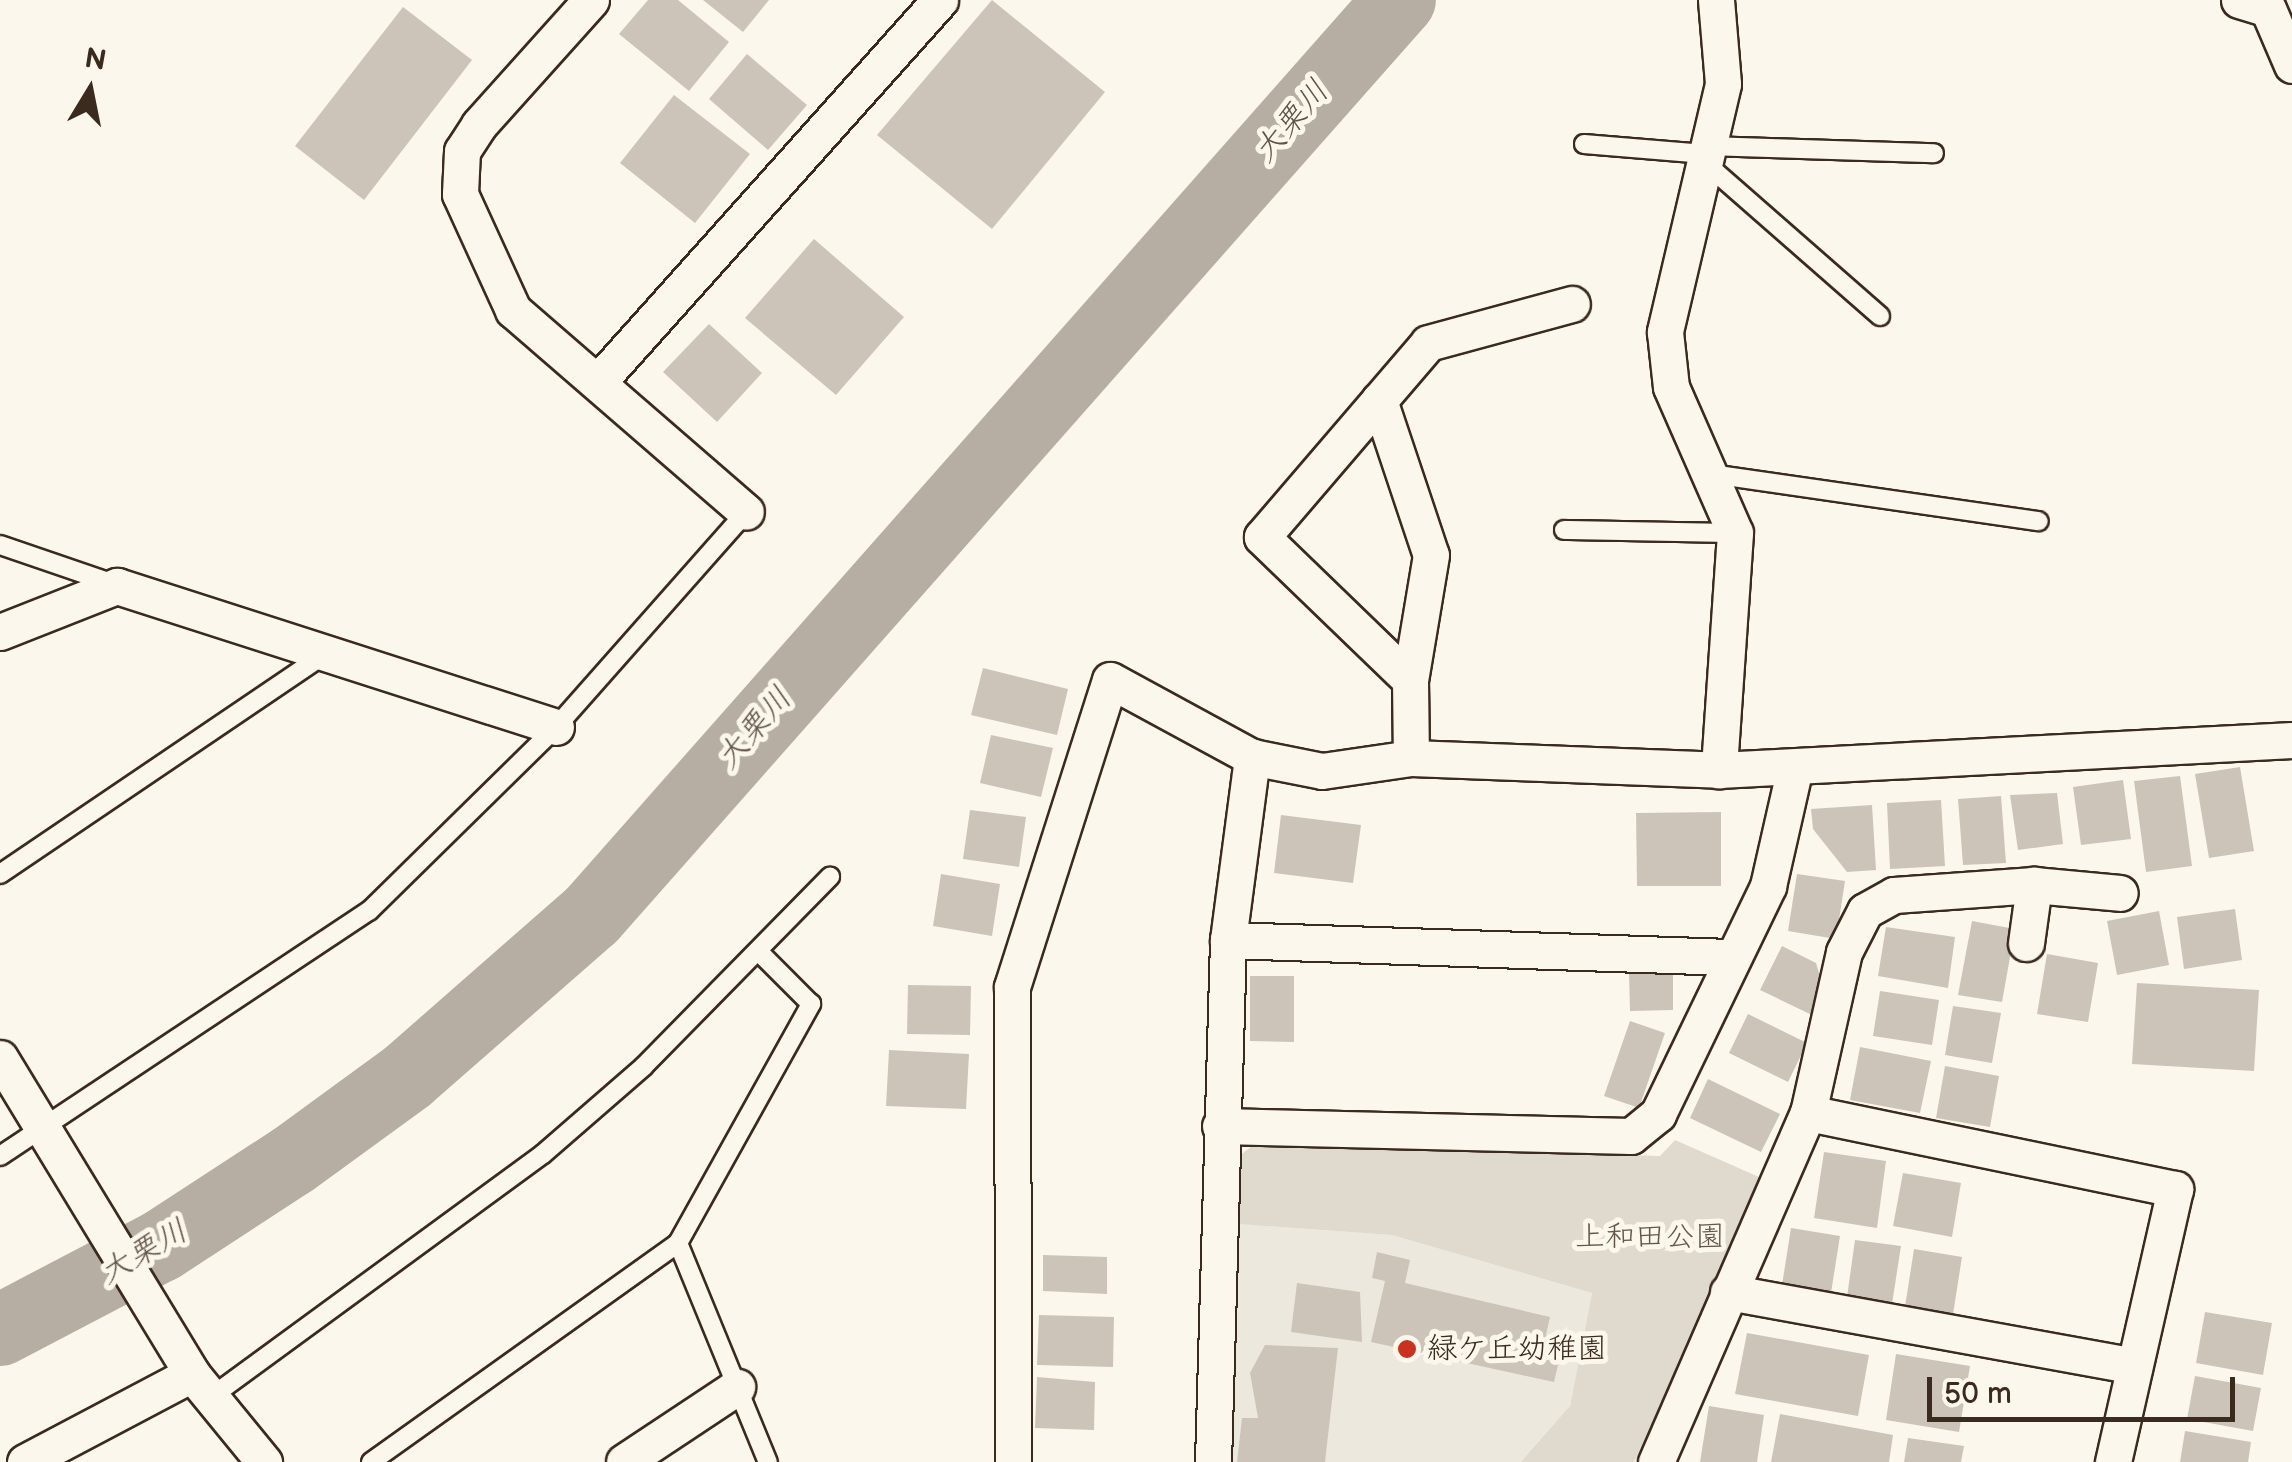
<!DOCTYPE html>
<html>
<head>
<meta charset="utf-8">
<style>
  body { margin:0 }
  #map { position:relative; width:2292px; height:1462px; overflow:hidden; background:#fbf7ec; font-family:"Balsamiq Sans","Klee One",sans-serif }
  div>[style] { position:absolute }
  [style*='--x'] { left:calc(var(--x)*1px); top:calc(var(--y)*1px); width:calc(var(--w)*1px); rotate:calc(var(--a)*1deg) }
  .built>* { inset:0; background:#ede8dd }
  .green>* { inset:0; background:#dfd9ce }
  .river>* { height:72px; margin:-36px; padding:0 36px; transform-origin:36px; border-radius:36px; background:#b6aea2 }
  .building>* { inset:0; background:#ccc4b9 }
  .roads { filter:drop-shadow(2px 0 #3b2a1e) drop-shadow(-2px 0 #3b2a1e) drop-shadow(0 2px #3b2a1e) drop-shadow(0 -2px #3b2a1e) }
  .lane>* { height:18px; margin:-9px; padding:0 9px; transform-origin:9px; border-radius:9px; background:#fbf7ec }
  .street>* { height:35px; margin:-17.5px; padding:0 17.5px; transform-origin:17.5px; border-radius:17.5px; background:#fbf7ec }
  .dots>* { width:28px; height:28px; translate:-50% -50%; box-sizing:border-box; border:5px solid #fbf7ec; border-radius:50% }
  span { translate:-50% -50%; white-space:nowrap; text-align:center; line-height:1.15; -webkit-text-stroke:10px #fbf7ec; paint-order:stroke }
  .park-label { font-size:30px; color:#64564a }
  .poi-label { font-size:30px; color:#3b2a1e }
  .left { translate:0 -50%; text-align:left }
  .water-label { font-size:32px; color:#605246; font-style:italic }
  .north { position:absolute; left:40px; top:40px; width:100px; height:100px; -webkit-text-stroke:8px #fbf7ec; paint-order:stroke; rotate:10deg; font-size:28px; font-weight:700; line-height:40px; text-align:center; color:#3b2a1e }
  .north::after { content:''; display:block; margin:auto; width:35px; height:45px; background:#3b2a1e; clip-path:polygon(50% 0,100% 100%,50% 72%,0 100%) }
  .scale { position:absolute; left:1927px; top:1377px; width:308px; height:45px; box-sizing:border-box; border:5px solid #3b2a1e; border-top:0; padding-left:12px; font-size:30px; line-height:35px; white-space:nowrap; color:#3b2a1e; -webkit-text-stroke:8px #fbf7ec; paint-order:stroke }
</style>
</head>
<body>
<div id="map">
  <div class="built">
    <div style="clip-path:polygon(1238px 1224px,1392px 1235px,1592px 1293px,1570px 1406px,1551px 1437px,1521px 1462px,1231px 1462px)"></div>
  </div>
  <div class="green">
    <div style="clip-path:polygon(1675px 1140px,1759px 1177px,1761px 1193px,1634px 1462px,1521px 1462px,1570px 1406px,1592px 1293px,1392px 1235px,1238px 1224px,1238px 1157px,1253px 1145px,1660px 1156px)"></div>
  </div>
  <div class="river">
    <div style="--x:0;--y:1330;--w:182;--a:-27.6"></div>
    <div style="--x:161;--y:1246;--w:158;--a:-33.1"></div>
    <div style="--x:293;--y:1160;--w:142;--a:-36.1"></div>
    <div style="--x:408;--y:1076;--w:243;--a:-41.2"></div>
    <div style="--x:591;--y:916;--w:1222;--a:-48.55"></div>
  </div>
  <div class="building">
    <div style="clip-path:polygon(648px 0,678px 0,729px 42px,689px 91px,619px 34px)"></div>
    <div style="clip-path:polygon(703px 0,769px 0,743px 32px)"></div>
    <div style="clip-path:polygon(992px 0,1105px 92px,992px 229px,877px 135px)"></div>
    <div style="clip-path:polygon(403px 7px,472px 60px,364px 200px,295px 146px)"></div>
    <div style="clip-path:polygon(747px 54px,807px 105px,768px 150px,709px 99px)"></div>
    <div style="clip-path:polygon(674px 95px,750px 154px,695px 223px,620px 163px)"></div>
    <div style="clip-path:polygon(814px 239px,904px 317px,836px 395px,745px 318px)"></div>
    <div style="clip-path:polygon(709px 324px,762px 373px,717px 422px,663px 372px)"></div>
    <div style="clip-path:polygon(983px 668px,1068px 689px,1057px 735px,971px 715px)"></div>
    <div style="clip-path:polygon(991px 735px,1053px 748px,1041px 797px,980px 783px)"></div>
    <div style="clip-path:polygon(2240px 767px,2254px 851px,2209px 858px,2195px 774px)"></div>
    <div style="clip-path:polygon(2180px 776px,2192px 866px,2146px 872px,2134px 781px)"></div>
    <div style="clip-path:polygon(2123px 780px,2131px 839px,2081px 845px,2073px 787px)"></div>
    <div style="clip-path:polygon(2057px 793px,2063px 844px,2018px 850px,2010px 795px)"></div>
    <div style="clip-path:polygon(2001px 796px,2006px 863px,1963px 865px,1958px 799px)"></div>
    <div style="clip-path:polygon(1941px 800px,1945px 866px,1890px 869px,1887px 803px)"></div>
    <div style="clip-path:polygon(1872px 805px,1876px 870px,1847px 872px,1813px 829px,1811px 809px)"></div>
    <div style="clip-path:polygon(970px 810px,1026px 817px,1019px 867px,963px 859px)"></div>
    <div style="clip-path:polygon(1721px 812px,1721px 886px,1637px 886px,1636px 813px)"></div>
    <div style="clip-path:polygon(1281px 815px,1361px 825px,1353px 883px,1274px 873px)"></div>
    <div style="clip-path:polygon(941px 874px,1000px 884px,992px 936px,933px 926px)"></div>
    <div style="clip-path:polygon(1797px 874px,1845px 881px,1836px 939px,1788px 931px)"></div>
    <div style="clip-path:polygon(2235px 909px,2242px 960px,2184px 969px,2177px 917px)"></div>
    <div style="clip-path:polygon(2159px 911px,2169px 965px,2117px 975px,2107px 921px)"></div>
    <div style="clip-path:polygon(1972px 921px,2015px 929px,2002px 1002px,1958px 995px)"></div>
    <div style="clip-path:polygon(1886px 927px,1955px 937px,1948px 988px,1878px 976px)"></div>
    <div style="clip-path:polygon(1782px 946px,1816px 963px,1824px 990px,1812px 1015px,1760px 990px)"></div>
    <div style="clip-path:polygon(2047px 954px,2098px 963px,2088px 1022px,2037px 1014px)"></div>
    <div style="clip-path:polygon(1673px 971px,1673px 1010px,1630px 1011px,1629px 972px)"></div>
    <div style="clip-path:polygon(1250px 976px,1294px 976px,1294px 1042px,1250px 1041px)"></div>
    <div style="clip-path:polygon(2137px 983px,2259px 990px,2254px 1071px,2132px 1064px)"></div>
    <div style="clip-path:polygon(908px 985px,971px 986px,970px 1035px,907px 1034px)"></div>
    <div style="clip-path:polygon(1880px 991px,1939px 1000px,1932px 1045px,1873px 1036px)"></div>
    <div style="clip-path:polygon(1953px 1006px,2001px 1013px,1992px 1063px,1945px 1055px)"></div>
    <div style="clip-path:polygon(1748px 1014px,1807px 1043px,1788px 1082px,1729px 1053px)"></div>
    <div style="clip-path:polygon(1630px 1021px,1665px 1033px,1639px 1108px,1604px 1096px)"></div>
    <div style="clip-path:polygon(1860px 1047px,1931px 1061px,1920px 1113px,1850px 1100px)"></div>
    <div style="clip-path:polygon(889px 1050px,969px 1054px,966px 1109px,886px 1106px)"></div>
    <div style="clip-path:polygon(1945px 1066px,1999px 1076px,1990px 1127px,1936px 1118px)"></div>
    <div style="clip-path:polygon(1708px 1079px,1780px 1114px,1761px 1152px,1690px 1118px)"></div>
    <div style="clip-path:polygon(1824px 1152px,1886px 1161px,1877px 1228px,1814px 1218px)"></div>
    <div style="clip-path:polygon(1903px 1173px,1961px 1183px,1952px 1237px,1893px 1226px)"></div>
    <div style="clip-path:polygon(1791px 1228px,1840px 1236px,1831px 1293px,1782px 1285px)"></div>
    <div style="clip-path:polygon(1855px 1240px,1901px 1246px,1892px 1304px,1847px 1297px)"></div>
    <div style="clip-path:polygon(1914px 1249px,1962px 1257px,1953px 1314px,1905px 1307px)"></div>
    <div style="clip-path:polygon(1377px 1252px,1410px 1260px,1405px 1283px,1550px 1317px,1546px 1335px,1564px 1339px,1554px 1382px,1371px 1342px,1385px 1281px,1372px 1278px)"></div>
    <div style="clip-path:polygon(1043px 1255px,1107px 1257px,1107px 1294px,1043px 1291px)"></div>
    <div style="clip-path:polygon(1297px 1283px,1360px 1292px,1362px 1342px,1291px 1332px)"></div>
    <div style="clip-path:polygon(2205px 1312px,2272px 1323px,2263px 1375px,2196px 1363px)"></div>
    <div style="clip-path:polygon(1039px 1315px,1114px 1317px,1113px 1367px,1037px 1365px)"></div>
    <div style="clip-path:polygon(1747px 1333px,1869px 1355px,1858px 1416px,1735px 1394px)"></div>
    <div style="clip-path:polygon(1265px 1345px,1338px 1348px,1325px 1462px,1237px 1462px,1242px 1418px,1258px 1418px,1250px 1373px)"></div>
    <div style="clip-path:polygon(1896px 1354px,1970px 1366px,1959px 1432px,1886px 1420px)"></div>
    <div style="clip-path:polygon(2195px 1376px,2261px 1388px,2253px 1431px,2187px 1419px)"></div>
    <div style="clip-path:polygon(1037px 1377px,1095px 1382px,1094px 1430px,1035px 1428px)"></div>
    <div style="clip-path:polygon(1709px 1406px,1764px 1415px,1757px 1462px,1700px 1462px)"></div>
    <div style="clip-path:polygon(1780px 1414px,1893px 1435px,1889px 1462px,1771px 1462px)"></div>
    <div style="clip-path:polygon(2185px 1431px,2251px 1442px,2248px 1462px,2180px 1462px)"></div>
    <div style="clip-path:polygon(1908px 1438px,1964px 1446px,1961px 1462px,1904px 1462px)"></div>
  </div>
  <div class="roads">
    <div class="lane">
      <div style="--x:1584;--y:144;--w:121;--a:4.7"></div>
      <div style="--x:1707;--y:146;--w:227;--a:1.8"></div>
      <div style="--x:1704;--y:162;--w:234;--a:41.2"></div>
      <div style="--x:1711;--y:474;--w:331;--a:8.2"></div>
      <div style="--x:1564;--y:530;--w:171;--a:1"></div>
      <div style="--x:0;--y:545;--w:124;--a:18.9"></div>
      <div style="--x:0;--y:874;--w:387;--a:-34.1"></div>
      <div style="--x:0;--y:1156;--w:443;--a:-33.6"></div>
      <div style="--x:369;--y:911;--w:262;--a:-44.5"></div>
      <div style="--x:556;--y:727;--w:287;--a:-48.5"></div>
      <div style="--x:678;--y:1243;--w:237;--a:67.7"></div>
      <div style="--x:211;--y:1397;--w:411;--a:-36.2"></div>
      <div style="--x:543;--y:1154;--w:133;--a:-41"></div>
      <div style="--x:643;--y:1067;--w:267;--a:-45.5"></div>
      <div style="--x:371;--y:1462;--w:377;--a:-35.5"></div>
      <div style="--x:678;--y:1243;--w:274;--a:-60.9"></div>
      <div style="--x:811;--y:1004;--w:74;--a:-135"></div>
    </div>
    <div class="street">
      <div style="--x:591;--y:0;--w:168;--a:131.9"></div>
      <div style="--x:479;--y:125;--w:31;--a:123"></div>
      <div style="--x:462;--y:151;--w:43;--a:92.7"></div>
      <div style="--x:460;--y:194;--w:128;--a:65.4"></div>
      <div style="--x:513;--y:310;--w:308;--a:40.9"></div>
      <div style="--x:1716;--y:0;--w:84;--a:85.2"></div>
      <div style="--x:1723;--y:84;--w:255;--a:103.2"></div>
      <div style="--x:1665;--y:332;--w:55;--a:83.8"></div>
      <div style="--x:1671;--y:387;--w:159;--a:66.3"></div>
      <div style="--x:1735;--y:533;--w:238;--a:93.9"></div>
      <div style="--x:2239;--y:0;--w:30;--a:17"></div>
      <div style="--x:2268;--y:9;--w:61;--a:66.8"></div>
      <div style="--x:598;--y:382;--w:513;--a:-48.16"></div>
      <div style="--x:1379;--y:400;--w:163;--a:71.5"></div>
      <div style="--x:1431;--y:555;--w:127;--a:99.5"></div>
      <div style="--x:1410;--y:680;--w:78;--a:89.3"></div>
      <div style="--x:0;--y:632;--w:126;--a:-21.5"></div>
      <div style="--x:117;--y:586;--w:461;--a:17.8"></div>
      <div style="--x:1410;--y:680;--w:206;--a:-136"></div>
      <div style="--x:1262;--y:537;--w:255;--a:-49.4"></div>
      <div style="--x:1428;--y:343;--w:149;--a:-15.2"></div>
      <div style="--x:1228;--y:940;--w:503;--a:1.94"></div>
      <div style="--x:2026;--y:943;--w:59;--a:-82.1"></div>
      <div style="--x:0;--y:1058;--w:370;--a:58.7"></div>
      <div style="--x:192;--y:1374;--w:114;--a:50.7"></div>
      <div style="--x:1808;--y:1113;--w:375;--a:11.7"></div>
      <div style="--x:2175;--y:1189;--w:280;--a:102.8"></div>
      <div style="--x:1220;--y:1126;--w:411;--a:1.4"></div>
      <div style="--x:1631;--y:1136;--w:35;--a:-39"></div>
      <div style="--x:1658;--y:1114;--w:253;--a:-64.2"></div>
      <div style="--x:1768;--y:886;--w:122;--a:-77.2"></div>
      <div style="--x:1728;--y:1292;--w:413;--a:10.3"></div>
      <div style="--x:25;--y:1462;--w:189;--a:-27.8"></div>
      <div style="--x:624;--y:1462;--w:136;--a:-33.6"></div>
      <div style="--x:1013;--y:1462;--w:475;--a:-90.1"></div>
      <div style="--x:1012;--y:987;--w:322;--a:-72.3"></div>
      <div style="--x:1110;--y:680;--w:162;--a:28.5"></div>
      <div style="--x:1252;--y:757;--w:71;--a:11.3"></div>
      <div style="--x:1322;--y:771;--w:90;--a:-8.3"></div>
      <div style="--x:1411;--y:758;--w:308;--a:2.2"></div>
      <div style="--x:1719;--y:770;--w:574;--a:-3"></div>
      <div style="--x:1213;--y:1462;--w:522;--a:-88.35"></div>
      <div style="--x:1228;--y:940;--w:185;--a:-82.5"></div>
      <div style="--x:1656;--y:1462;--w:381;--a:-66.5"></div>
      <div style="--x:1808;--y:1113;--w:165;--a:-77.4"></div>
      <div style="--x:1844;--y:952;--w:46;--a:-62.9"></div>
      <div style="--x:1865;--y:911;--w:33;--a:-29"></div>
      <div style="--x:1894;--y:895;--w:140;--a:-4.1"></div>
      <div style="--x:2034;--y:885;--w:86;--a:5.3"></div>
    </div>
  </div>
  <div class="dots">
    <div style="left:1407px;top:1349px;background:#c8321e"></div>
  </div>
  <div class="park-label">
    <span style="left:1650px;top:1237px">上和田公園</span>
  </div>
  <div class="poi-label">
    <span class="left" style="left:1427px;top:1349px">緑ケ丘幼稚園</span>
  </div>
  <div class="water-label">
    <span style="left:1292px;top:122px;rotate:-49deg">大栗川</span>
    <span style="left:755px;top:729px;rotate:-49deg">大栗川</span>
    <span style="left:144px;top:1253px;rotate:-30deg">大栗川</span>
  </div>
  <div class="north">N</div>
  <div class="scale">50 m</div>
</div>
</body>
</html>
